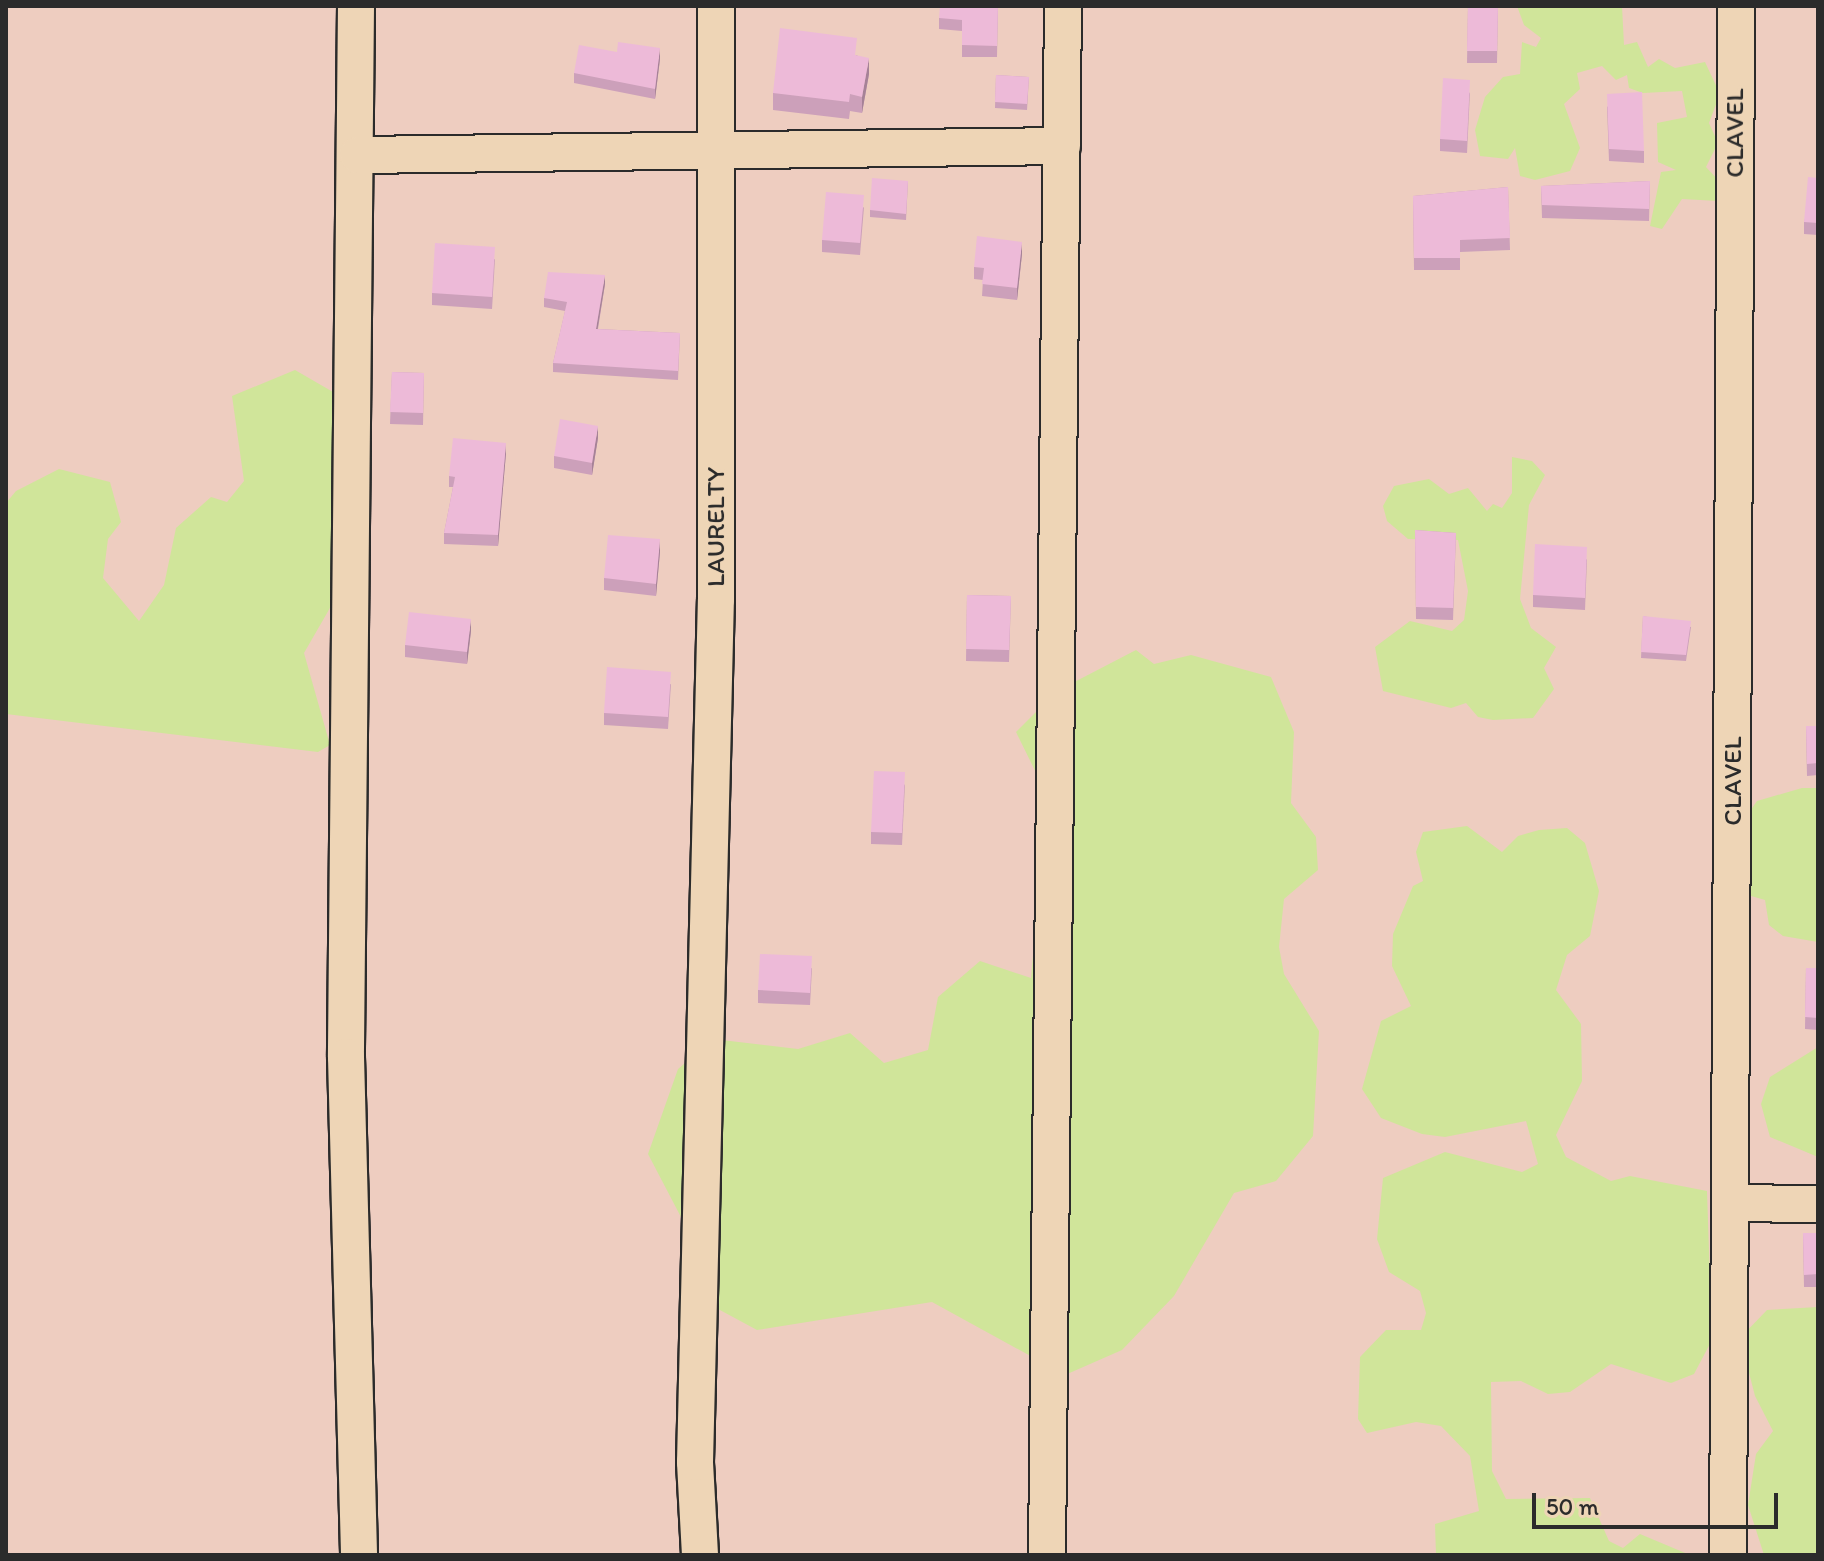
<!DOCTYPE html>
<html>
<head>
<meta charset="utf-8">
<style>
  body { margin:0 }
  #map { position:relative; width:1824px; height:1561px; overflow:hidden; background:#eecdc0; font-family:Itim,sans-serif }
  div>[style] { position:absolute }
  [style*='--x'] { left:calc(var(--x)*1px); top:calc(var(--y)*1px); width:calc(var(--w)*1px); rotate:calc(var(--a)*1deg) }
  .green>* { inset:0; background:#d0e59a }
  .roads { filter:drop-shadow(2px 0 #2b2b2b) drop-shadow(-2px 0 #2b2b2b) drop-shadow(0 2px #2b2b2b) drop-shadow(0 -2px #2b2b2b) }
  .minor>* { height:36px; margin:-18px; padding:0 18px; transform-origin:18px; border-radius:18px; background:#eed5b6 }
  .wall>* { inset:0; background:#cca0ba }
  .shaded-wall>* { inset:0; background:#a68297 }
  .building>* { inset:0; background:#edbad8 }
  span { translate:-50% -50%; white-space:nowrap; text-align:center; line-height:1.15; -webkit-text-stroke:6px #eed5b6; paint-order:stroke }
  .street-label { font-size:26px; color:#2b2b2b }
  .frame { position:absolute; inset:0; border:8px solid #2b2b2b; pointer-events:none }
  .scale { position:absolute; left:1532px; top:1493px; width:246px; height:36px; box-sizing:border-box; border:4px solid #2b2b2b; border-top:0; padding-left:10px; font-size:24px; line-height:28px; white-space:nowrap; color:#2b2b2b; -webkit-text-stroke:6px #eed5b6; paint-order:stroke }
</style>
</head>
<body>
<div id="map">
  <div class="green">
    <div style="clip-path:polygon(1517px 6px,1622px 6px,1624px 45px,1637px 42px,1648px 67px,1659px 59px,1675px 68px,1705px 62px,1720px 94px,1709px 123px,1718px 143px,1706px 167px,1721px 183px,1718px 201px,1682px 199px,1662px 229px,1650px 226px,1661px 172px,1676px 170px,1658px 162px,1657px 123px,1687px 117px,1682px 91px,1643px 93px,1629px 88px,1627px 75px,1616px 80px,1602px 66px,1577px 73px,1580px 89px,1564px 104px,1580px 148px,1570px 171px,1535px 180px,1520px 176px,1515px 148px,1508px 159px,1480px 156px,1475px 130px,1485px 97px,1503px 77px,1520px 74px,1522px 42px,1536px 47px,1541px 38px,1524px 25px)"></div>
    <div style="clip-path:polygon(295px 370px,340px 396px,334px 601px,304px 653px,330px 745px,318px 752px,6px 714px,6px 503px,16px 491px,59px 469px,110px 482px,121px 522px,108px 539px,103px 578px,139px 621px,164px 585px,176px 528px,211px 497px,227px 502px,244px 481px,232px 396px)"></div>
    <div style="clip-path:polygon(1512px 457px,1532px 461px,1545px 475px,1529px 505px,1520px 599px,1531px 628px,1556px 647px,1544px 668px,1554px 689px,1533px 718px,1493px 720px,1478px 717px,1466px 703px,1451px 708px,1383px 691px,1375px 647px,1410px 621px,1452px 631px,1464px 620px,1468px 591px,1458px 540px,1408px 539px,1387px 521px,1383px 506px,1394px 486px,1429px 479px,1449px 494px,1468px 488px,1487px 511px,1493px 504px,1502px 508px,1512px 493px)"></div>
    <div style="clip-path:polygon(1136px 650px,1154px 664px,1191px 655px,1271px 677px,1294px 732px,1291px 803px,1316px 837px,1318px 870px,1284px 899px,1279px 947px,1284px 974px,1319px 1031px,1313px 1136px,1276px 1181px,1234px 1193px,1174px 1296px,1122px 1350px,1065px 1375px,932px 1302px,757px 1330px,718px 1309px,687px 1274px,694px 1242px,648px 1154px,678px 1069px,713px 1039px,798px 1049px,850px 1033px,884px 1063px,928px 1050px,938px 997px,980px 961px,1031px 978px,1047px 795px,1016px 732px,1057px 691px)"></div>
    <div style="clip-path:polygon(1802px 788px,1818px 788px,1818px 942px,1783px 936px,1769px 925px,1765px 900px,1744px 894px,1748px 814px,1757px 801px)"></div>
    <div style="clip-path:polygon(1467px 826px,1502px 852px,1518px 836px,1539px 830px,1567px 828px,1585px 843px,1599px 891px,1590px 936px,1567px 955px,1556px 990px,1581px 1024px,1582px 1081px,1556px 1135px,1566px 1157px,1611px 1181px,1630px 1176px,1707px 1191px,1712px 1340px,1694px 1374px,1671px 1383px,1611px 1364px,1570px 1392px,1548px 1394px,1521px 1381px,1491px 1382px,1492px 1471px,1506px 1499px,1590px 1498px,1609px 1541px,1623px 1548px,1640px 1534px,1690px 1555px,1436px 1555px,1435px 1524px,1479px 1511px,1470px 1456px,1441px 1426px,1416px 1422px,1367px 1433px,1358px 1419px,1360px 1357px,1386px 1330px,1421px 1330px,1426px 1313px,1420px 1291px,1389px 1272px,1377px 1239px,1383px 1178px,1445px 1152px,1522px 1172px,1538px 1164px,1526px 1121px,1445px 1137px,1422px 1134px,1381px 1118px,1362px 1089px,1381px 1021px,1411px 1006px,1392px 966px,1393px 934px,1413px 886px,1423px 881px,1416px 852px,1423px 832px)"></div>
    <div style="clip-path:polygon(1818px 1047px,1818px 1157px,1770px 1137px,1761px 1104px,1770px 1077px)"></div>
    <div style="clip-path:polygon(1818px 1307px,1818px 1555px,1764px 1555px,1748px 1505px,1756px 1454px,1773px 1431px,1755px 1396px,1740px 1338px,1767px 1310px)"></div>
  </div>
  <div class="roads">
    <div class="minor">
      <div style="--x:356;--y:6;--w:1051;--a:90.55"></div>
      <div style="--x:346;--y:1057;--w:498;--a:88.5"></div>
      <div style="--x:358;--y:155;--w:704;--a:-0.73"></div>
      <div style="--x:1731;--y:1203;--w:87;--a:0.7"></div>
      <div style="--x:700;--y:1555;--w:93;--a:-93.1"></div>
      <div style="--x:695;--y:1462;--w:863;--a:-88.61"></div>
      <div style="--x:716;--y:599;--w:593;--a:-90"></div>
      <div style="--x:1047;--y:1555;--w:1549;--a:-89.41"></div>
      <div style="--x:1728;--y:1555;--w:1549;--a:-89.7"></div>
    </div>
  </div>
  <div class="wall">
    <div style="clip-path:polygon(998px 6px,997px 57px,962px 57px,962px 31px,939px 29px,939px 18px)"></div>
    <div style="clip-path:polygon(1468px 6px,1498px 6px,1497px 63px,1467px 63px)"></div>
    <div style="clip-path:polygon(857px 55px,869px 74px,862px 113px,850px 111px,849px 119px,773px 110px,773px 93px)"></div>
    <div style="clip-path:polygon(660px 59px,655px 99px,574px 83px,574px 73px)"></div>
    <div style="clip-path:polygon(996px 75px,1029px 77px,1027px 110px,995px 108px)"></div>
    <div style="clip-path:polygon(1470px 92px,1467px 153px,1440px 151px,1440px 139px)"></div>
    <div style="clip-path:polygon(1607px 106px,1644px 151px,1644px 163px,1609px 161px)"></div>
    <div style="clip-path:polygon(1818px 178px,1818px 235px,1804px 234px,1804px 222px)"></div>
    <div style="clip-path:polygon(908px 181px,906px 220px,870px 217px,870px 210px)"></div>
    <div style="clip-path:polygon(1650px 181px,1649px 221px,1542px 218px,1541px 186px)"></div>
    <div style="clip-path:polygon(1508px 187px,1510px 250px,1460px 252px,1460px 270px,1414px 270px,1413px 196px)"></div>
    <div style="clip-path:polygon(864px 207px,860px 255px,822px 252px,822px 240px)"></div>
    <div style="clip-path:polygon(1022px 254px,1017px 300px,982px 296px,983px 280px,974px 279px,974px 267px)"></div>
    <div style="clip-path:polygon(495px 259px,492px 309px,432px 305px,432px 293px)"></div>
    <div style="clip-path:polygon(605px 284px,598px 329px,680px 333px,678px 380px,553px 372px,553px 363px,565px 311px,544px 307px,544px 298px)"></div>
    <div style="clip-path:polygon(392px 372px,424px 373px,423px 425px,390px 424px)"></div>
    <div style="clip-path:polygon(598px 438px,592px 475px,554px 468px,554px 456px)"></div>
    <div style="clip-path:polygon(506px 453px,498px 546px,444px 544px,444px 533px,453px 487px,449px 487px,449px 476px)"></div>
    <div style="clip-path:polygon(1415px 530px,1456px 533px,1453px 620px,1416px 619px)"></div>
    <div style="clip-path:polygon(660px 552px,656px 596px,604px 590px,604px 578px)"></div>
    <div style="clip-path:polygon(1587px 559px,1585px 610px,1533px 607px,1533px 595px)"></div>
    <div style="clip-path:polygon(967px 595px,1011px 596px,1009px 662px,966px 661px)"></div>
    <div style="clip-path:polygon(1643px 616px,1691px 627px,1686px 661px,1641px 658px)"></div>
    <div style="clip-path:polygon(471px 631px,467px 664px,405px 657px,405px 645px)"></div>
    <div style="clip-path:polygon(671px 684px,668px 729px,604px 725px,604px 713px)"></div>
    <div style="clip-path:polygon(1806px 726px,1818px 726px,1818px 775px,1807px 776px)"></div>
    <div style="clip-path:polygon(905px 784px,902px 845px,871px 844px,871px 832px)"></div>
    <div style="clip-path:polygon(812px 968px,810px 1005px,758px 1003px,758px 990px)"></div>
    <div style="clip-path:polygon(1806px 968px,1818px 968px,1818px 1030px,1805px 1029px)"></div>
    <div style="clip-path:polygon(1803px 1233px,1818px 1233px,1818px 1287px,1804px 1287px)"></div>
  </div>
  <div class="shaded-wall">
    <div style="clip-path:polygon(660px 48px,660px 59px,655px 99px,655px 89px)"></div>
    <div style="clip-path:polygon(869px 58px,869px 74px,862px 113px,862px 97px)"></div>
    <div style="clip-path:polygon(1022px 242px,1022px 254px,1017px 300px,1017px 288px)"></div>
    <div style="clip-path:polygon(605px 275px,605px 284px,596px 338px,596px 329px)"></div>
    <div style="clip-path:polygon(598px 426px,598px 438px,592px 475px,592px 463px)"></div>
    <div style="clip-path:polygon(506px 443px,506px 453px,498px 546px,498px 535px)"></div>
    <div style="clip-path:polygon(660px 539px,660px 552px,656px 596px,656px 584px)"></div>
    <div style="clip-path:polygon(471px 619px,471px 631px,467px 664px,467px 652px)"></div>
  </div>
  <div class="building">
    <div style="clip-path:polygon(940px 6px,998px 6px,997px 46px,962px 45px,962px 20px,939px 18px)"></div>
    <div style="clip-path:polygon(1468px 6px,1498px 6px,1497px 51px,1467px 51px)"></div>
    <div style="clip-path:polygon(780px 28px,857px 38px,855px 55px,869px 58px,862px 97px,850px 94px,849px 102px,773px 93px)"></div>
    <div style="clip-path:polygon(618px 42px,660px 48px,655px 89px,574px 73px,579px 45px,617px 52px)"></div>
    <div style="clip-path:polygon(996px 75px,1029px 77px,1027px 104px,995px 102px)"></div>
    <div style="clip-path:polygon(1443px 78px,1470px 80px,1467px 141px,1440px 139px)"></div>
    <div style="clip-path:polygon(1642px 92px,1644px 151px,1609px 149px,1607px 94px)"></div>
    <div style="clip-path:polygon(1808px 177px,1818px 178px,1818px 223px,1804px 222px)"></div>
    <div style="clip-path:polygon(872px 178px,908px 181px,906px 214px,870px 210px)"></div>
    <div style="clip-path:polygon(1650px 181px,1649px 209px,1542px 205px,1541px 186px)"></div>
    <div style="clip-path:polygon(1508px 187px,1510px 238px,1460px 240px,1460px 258px,1414px 258px,1413px 196px)"></div>
    <div style="clip-path:polygon(826px 192px,864px 195px,860px 243px,822px 240px)"></div>
    <div style="clip-path:polygon(977px 236px,1022px 242px,1017px 288px,982px 284px,984px 268px,974px 267px)"></div>
    <div style="clip-path:polygon(435px 243px,495px 247px,492px 297px,432px 293px)"></div>
    <div style="clip-path:polygon(548px 272px,605px 275px,596px 329px,680px 333px,678px 371px,553px 363px,567px 302px,544px 298px)"></div>
    <div style="clip-path:polygon(392px 372px,424px 373px,423px 413px,390px 412px)"></div>
    <div style="clip-path:polygon(560px 419px,598px 426px,592px 463px,554px 456px)"></div>
    <div style="clip-path:polygon(453px 438px,506px 443px,498px 535px,444px 533px,455px 477px,449px 476px)"></div>
    <div style="clip-path:polygon(1415px 530px,1456px 533px,1453px 608px,1416px 607px)"></div>
    <div style="clip-path:polygon(608px 535px,660px 539px,656px 584px,604px 578px)"></div>
    <div style="clip-path:polygon(1535px 544px,1587px 547px,1585px 598px,1533px 595px)"></div>
    <div style="clip-path:polygon(967px 595px,1011px 596px,1009px 650px,966px 649px)"></div>
    <div style="clip-path:polygon(409px 612px,471px 619px,467px 652px,405px 645px)"></div>
    <div style="clip-path:polygon(1643px 616px,1691px 621px,1686px 655px,1641px 652px)"></div>
    <div style="clip-path:polygon(607px 667px,671px 672px,668px 717px,604px 713px)"></div>
    <div style="clip-path:polygon(1806px 726px,1818px 726px,1818px 763px,1807px 764px)"></div>
    <div style="clip-path:polygon(874px 771px,905px 772px,902px 833px,871px 832px)"></div>
    <div style="clip-path:polygon(760px 954px,812px 956px,810px 993px,758px 990px)"></div>
    <div style="clip-path:polygon(1806px 968px,1818px 968px,1818px 1018px,1805px 1017px)"></div>
    <div style="clip-path:polygon(1803px 1233px,1818px 1233px,1818px 1274px,1804px 1275px)"></div>
  </div>
  <div class="street-label">
    <span style="left:1735px;top:133px;rotate:-90deg">CLAVEL</span>
    <span style="left:716px;top:527px;rotate:-90deg">LAURELTY</span>
    <span style="left:1733px;top:781px;rotate:-90deg">CLAVEL</span>
  </div>
  <div class="frame"></div>
  <div class="scale">50 m</div>
</div>
</body>
</html>
